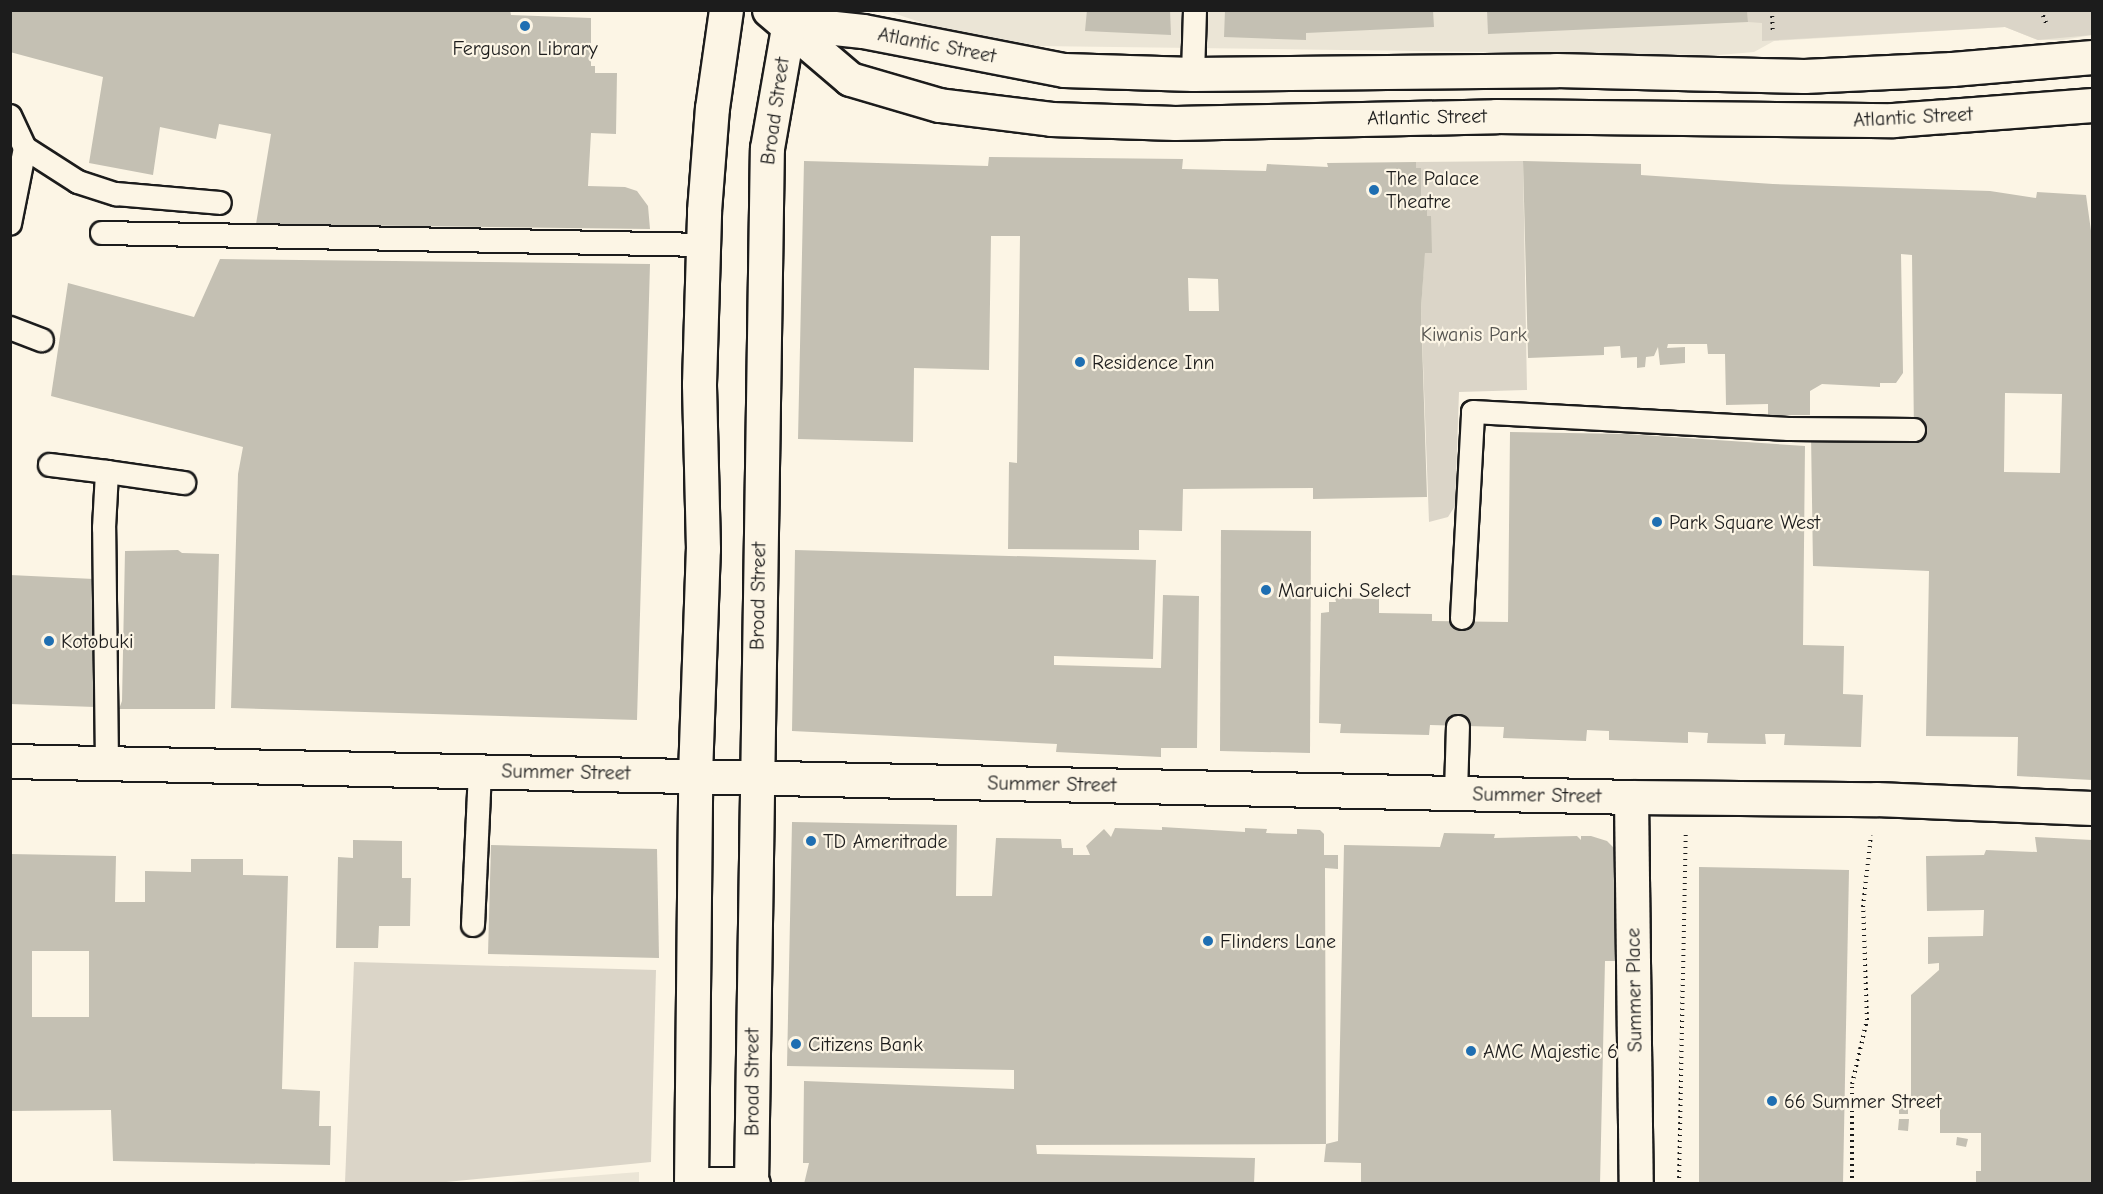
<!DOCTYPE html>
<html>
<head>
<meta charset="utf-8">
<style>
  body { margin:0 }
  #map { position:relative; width:2103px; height:1194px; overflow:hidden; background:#fcf5e5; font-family:"Comic Neue",sans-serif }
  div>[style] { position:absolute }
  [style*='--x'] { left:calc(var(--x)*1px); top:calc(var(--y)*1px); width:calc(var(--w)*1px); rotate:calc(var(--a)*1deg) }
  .built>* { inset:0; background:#ebe5d6 }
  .green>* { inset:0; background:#dbd5c8 }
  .building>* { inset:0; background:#c4c0b3 }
  .path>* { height:4px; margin-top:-2px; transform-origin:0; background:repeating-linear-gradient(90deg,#1c1c1c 0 1.5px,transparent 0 6px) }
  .roads { filter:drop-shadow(2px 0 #1c1c1c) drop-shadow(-2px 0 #1c1c1c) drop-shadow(0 2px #1c1c1c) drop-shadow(0 -2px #1c1c1c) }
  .lane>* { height:22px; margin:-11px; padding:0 11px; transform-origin:11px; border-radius:11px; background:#fcf5e5 }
  .street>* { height:33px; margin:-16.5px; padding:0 16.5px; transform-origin:16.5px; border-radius:16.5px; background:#fcf5e5 }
  .secondary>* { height:33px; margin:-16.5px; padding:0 16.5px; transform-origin:16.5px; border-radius:16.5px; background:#fcf5e5 }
  .dots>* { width:16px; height:16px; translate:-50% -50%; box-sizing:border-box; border:3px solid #fcf5e5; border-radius:50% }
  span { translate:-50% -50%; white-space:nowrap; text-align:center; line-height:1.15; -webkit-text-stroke:4.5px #fcf5e5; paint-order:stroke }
  .street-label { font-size:20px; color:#1c1c1c }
  .poi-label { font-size:20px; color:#1c1c1c }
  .left { translate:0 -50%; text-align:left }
  .park-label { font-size:20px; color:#555450 }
  .frame { position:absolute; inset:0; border:12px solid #1c1c1c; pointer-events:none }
</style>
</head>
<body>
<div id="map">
  <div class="built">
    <div style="clip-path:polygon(2092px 10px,2092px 35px,2063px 40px,2038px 40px,2005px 27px,1774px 41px,1754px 52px,1719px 55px,1036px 46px,962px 36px,887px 11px)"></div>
    <div style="clip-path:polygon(639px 1172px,639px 1183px,499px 1183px)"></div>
  </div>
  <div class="green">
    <div style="clip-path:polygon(1747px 11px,2092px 11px,2092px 35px,2038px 40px,2005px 27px,1762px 41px,1762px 23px,1748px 22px)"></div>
    <div style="clip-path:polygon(1523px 161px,1527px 390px,1459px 392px,1455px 506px,1448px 517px,1429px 522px,1421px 309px,1427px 216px,1421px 206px,1421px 168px,1416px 168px,1416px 162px)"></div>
    <div style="clip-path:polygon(354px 962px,656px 970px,651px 1162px,436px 1183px,345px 1183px)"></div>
  </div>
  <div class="building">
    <div style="clip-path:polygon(10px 10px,510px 10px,511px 15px,591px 18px,591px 66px,595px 66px,595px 73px,617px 73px,616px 134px,591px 133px,588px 186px,625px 187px,637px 191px,648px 206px,650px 229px,256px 224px,271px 134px,219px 124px,216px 139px,160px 127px,153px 175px,89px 163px,103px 77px,10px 52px)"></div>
    <div style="clip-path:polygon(1087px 10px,1170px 10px,1171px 35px,1085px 31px)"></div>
    <div style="clip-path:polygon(1225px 10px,1433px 10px,1434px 27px,1306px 33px,1306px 40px,1224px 37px)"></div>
    <div style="clip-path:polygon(1487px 10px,1747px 10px,1748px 22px,1488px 34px)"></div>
    <div style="clip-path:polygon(evenodd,989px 157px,1183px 159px,1182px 169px,1266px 171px,1267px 164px,1328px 167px,1327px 163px,1416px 162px,1416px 168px,1421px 168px,1421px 206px,1427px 206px,1427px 216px,1431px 216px,1432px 253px,1425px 253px,1421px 309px,1427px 497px,1313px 499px,1313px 488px,1183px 489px,1182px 531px,1139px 530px,1139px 550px,1008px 549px,1009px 462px,1017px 463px,1020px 236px,991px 236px,989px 370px,914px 368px,913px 442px,798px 439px,804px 161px,988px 166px,989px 157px,1188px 278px,1218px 279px,1219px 311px,1189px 311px,1188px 278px)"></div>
    <div style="clip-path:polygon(evenodd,1523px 161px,1641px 164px,1641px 175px,1773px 184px,1990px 191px,2036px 198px,2037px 192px,2086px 195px,2092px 238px,2092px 780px,2017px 776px,2018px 737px,1926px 736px,1929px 571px,1813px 566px,1811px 435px,1914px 437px,1912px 255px,1901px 254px,1903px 373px,1896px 383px,1880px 383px,1880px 387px,1822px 384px,1810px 391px,1810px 415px,1768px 415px,1768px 404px,1726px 405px,1725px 354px,1708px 354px,1707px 344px,1668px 344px,1667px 348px,1685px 347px,1685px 363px,1660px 365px,1658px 347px,1654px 356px,1646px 357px,1645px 367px,1637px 368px,1637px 357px,1621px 358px,1620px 346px,1604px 347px,1604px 355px,1528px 358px,1523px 161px,2005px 393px,2062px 394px,2060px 473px,2004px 472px,2005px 393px)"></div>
    <div style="clip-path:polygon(220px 259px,650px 264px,637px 720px,231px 708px,238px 474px,243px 447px,51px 396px,68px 283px,194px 317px)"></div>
    <div style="clip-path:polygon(1510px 432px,1627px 434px,1805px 446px,1803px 645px,1844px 646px,1843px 694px,1863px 695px,1861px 747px,1784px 745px,1785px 734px,1765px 734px,1766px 744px,1707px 743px,1708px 733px,1688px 732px,1688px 743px,1609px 740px,1609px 731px,1587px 730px,1586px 741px,1503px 738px,1504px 727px,1430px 725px,1429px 735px,1340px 733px,1341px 724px,1319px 723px,1321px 613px,1329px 612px,1329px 602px,1336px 602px,1335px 598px,1379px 599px,1379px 613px,1432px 614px,1432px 621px,1508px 622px)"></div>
    <div style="clip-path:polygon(1221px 530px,1311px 531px,1310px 753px,1220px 751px)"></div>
    <div style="clip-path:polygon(178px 550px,182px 553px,219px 554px,215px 709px,119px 709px,122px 701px,125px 551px)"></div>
    <div style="clip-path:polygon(795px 550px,1156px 560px,1153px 659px,1054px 656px,1054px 665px,1161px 668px,1163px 595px,1199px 596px,1197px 748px,1161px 748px,1161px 757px,1056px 752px,1057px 744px,792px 731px)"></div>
    <div style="clip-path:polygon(10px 575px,94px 579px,95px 707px,10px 704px)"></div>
    <div style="clip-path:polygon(792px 822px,957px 825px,956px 896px,992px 896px,996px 838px,1061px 839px,1062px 848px,1073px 848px,1073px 855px,1090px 855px,1086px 846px,1104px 829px,1111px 837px,1115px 828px,1162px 830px,1162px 827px,1245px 832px,1245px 828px,1267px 829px,1266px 833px,1297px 834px,1297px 829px,1320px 830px,1324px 834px,1324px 855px,1338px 855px,1338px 869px,1325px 868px,1326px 1144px,1036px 1145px,1037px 1154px,1255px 1158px,1254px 1184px,804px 1184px,809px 1163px,803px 1163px,804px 1081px,1014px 1089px,1014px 1070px,787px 1066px)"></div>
    <div style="clip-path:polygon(1444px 833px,1495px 834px,1494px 838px,1577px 836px,1581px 840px,1581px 836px,1591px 836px,1607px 841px,1616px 850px,1617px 961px,1605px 961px,1600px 1184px,1361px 1184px,1361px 1163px,1324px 1162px,1326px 1144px,1338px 1141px,1344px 845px,1440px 847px)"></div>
    <div style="clip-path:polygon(2035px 837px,2092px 840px,2092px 1184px,1976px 1184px,1976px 1171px,1981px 1171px,1981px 1133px,1940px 1133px,1940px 1098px,1911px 1098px,1911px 995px,1939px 970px,1939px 963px,1928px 964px,1928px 937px,1983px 936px,1984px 910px,1927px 911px,1926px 856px,1984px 855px,1986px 850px,2037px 852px)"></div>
    <div style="clip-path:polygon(353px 840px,402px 841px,402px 878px,411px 878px,410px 926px,379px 926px,378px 948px,336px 948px,338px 857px,353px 858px)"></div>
    <div style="clip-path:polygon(491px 845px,657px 849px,659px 958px,488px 954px)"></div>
    <div style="clip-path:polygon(evenodd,10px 854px,116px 856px,115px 902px,145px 902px,145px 871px,191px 872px,191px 859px,243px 859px,243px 875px,288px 876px,282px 1089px,320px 1091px,319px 1126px,331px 1126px,330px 1165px,113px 1161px,111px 1110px,10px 1111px,10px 854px,32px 951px,89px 951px,89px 1017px,32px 1017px,32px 951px)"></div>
    <div style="clip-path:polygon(1699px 867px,1849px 870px,1843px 1184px,1699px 1184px)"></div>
    <div style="clip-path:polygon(1899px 1102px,1908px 1102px,1908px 1114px,1899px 1114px)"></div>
    <div style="clip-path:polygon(1899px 1119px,1909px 1119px,1908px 1131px,1898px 1130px)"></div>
    <div style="clip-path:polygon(1957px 1137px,1968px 1139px,1966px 1147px,1956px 1145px)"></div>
  </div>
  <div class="path">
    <div style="--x:1772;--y:10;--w:23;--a:88"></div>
    <div style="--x:2041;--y:10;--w:14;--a:69"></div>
    <div style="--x:1679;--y:1184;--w:351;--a:-88.9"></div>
    <div style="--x:1852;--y:1184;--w:100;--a:-90"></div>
    <div style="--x:1852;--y:1084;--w:66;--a:-76.8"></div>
    <div style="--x:1867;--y:1020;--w:113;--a:-92"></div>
    <div style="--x:1863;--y:907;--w:72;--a:-83.7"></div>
  </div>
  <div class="roads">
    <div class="lane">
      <div style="--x:1193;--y:74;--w:64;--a:-88.2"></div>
      <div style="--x:10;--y:116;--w:35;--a:65"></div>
      <div style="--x:25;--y:148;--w:77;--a:101.2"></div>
      <div style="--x:25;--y:148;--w:63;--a:32.7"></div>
      <div style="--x:78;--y:182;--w:40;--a:18"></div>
      <div style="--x:116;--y:194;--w:104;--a:4.9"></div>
      <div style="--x:102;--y:233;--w:602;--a:1.14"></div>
      <div style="--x:10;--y:328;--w:34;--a:21"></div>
      <div style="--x:50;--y:465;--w:57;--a:7"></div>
      <div style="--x:1462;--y:618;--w:206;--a:-86.9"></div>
      <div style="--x:1473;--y:412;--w:316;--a:3.1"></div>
      <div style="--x:1789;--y:429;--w:125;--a:0.5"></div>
      <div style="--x:107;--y:763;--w:235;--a:-90.7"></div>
      <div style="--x:104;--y:528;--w:56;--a:-86.9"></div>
      <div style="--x:107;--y:472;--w:78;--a:8.1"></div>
      <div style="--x:1456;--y:793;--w:66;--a:-88.3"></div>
      <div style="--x:473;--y:925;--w:155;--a:-87.4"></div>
    </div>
    <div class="street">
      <div style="--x:1631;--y:797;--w:387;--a:89.3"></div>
      <div style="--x:708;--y:1184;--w:45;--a:0"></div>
    </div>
    <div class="secondary">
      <div style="--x:769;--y:10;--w:106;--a:40.4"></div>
      <div style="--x:850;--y:79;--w:93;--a:16.3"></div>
      <div style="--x:939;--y:105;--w:113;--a:7.1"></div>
      <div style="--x:1051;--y:119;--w:124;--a:1.8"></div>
      <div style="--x:1175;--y:123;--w:321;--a:-1.2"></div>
      <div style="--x:1496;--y:116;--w:397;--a:0.6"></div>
      <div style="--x:1893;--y:120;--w:200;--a:-4.3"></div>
      <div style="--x:788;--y:23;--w:75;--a:6.1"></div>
      <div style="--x:863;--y:31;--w:205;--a:11"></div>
      <div style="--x:1064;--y:70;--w:129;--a:1.8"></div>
      <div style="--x:1193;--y:74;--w:363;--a:-0.6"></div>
      <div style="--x:1556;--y:70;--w:248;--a:1.4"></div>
      <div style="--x:1804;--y:76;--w:148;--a:-2.7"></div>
      <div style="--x:1952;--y:69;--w:141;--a:-4.9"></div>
      <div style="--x:10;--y:761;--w:1621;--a:1.27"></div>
      <div style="--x:1631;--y:797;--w:245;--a:0.5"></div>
      <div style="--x:1876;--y:799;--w:216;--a:2.4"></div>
      <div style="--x:691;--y:1184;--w:409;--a:-89.4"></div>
      <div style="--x:695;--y:775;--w:226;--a:-88"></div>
      <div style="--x:703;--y:549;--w:165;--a:-91.4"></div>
      <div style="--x:699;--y:384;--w:173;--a:-88.3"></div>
      <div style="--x:704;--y:211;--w:103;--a:-85.6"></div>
      <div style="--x:712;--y:108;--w:99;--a:-81.9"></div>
      <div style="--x:751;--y:1184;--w:1036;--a:-89.12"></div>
      <div style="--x:767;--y:148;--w:140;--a:-80.1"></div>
    </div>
  </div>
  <div class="dots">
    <div style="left:525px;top:26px;background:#1f6fb2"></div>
    <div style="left:1374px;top:190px;background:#1f6fb2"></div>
    <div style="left:1080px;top:362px;background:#1f6fb2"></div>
    <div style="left:1657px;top:522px;background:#1f6fb2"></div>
    <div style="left:1266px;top:590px;background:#1f6fb2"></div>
    <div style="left:49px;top:641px;background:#1f6fb2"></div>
    <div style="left:811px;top:841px;background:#1f6fb2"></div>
    <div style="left:1208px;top:941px;background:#1f6fb2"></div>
    <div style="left:796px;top:1044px;background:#1f6fb2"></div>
    <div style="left:1471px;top:1051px;background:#1f6fb2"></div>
    <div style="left:1772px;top:1101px;background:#1f6fb2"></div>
  </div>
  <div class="street-label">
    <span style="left:937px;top:45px;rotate:11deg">Atlantic Street</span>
    <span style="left:775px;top:111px;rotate:-82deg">Broad Street</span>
    <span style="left:1427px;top:117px;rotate:-1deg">Atlantic Street</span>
    <span style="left:1913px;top:117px;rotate:-3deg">Atlantic Street</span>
    <span style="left:758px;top:596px;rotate:-89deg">Broad Street</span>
    <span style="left:566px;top:772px;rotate:1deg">Summer Street</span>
    <span style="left:1052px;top:784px;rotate:1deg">Summer Street</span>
    <span style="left:1537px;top:795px;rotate:1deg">Summer Street</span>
    <span style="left:1634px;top:990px;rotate:-91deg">Summer Place</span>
    <span style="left:752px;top:1082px;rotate:-90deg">Broad Street</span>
  </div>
  <div class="poi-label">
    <span style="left:525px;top:48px">Ferguson Library</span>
    <span class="left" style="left:1386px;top:190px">The Palace<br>Theatre</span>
    <span class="left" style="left:1092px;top:362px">Residence Inn</span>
    <span class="left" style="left:1669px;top:522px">Park Square West</span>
    <span class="left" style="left:1278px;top:590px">Maruichi Select</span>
    <span class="left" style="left:61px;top:641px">Kotobuki</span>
    <span class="left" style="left:823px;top:841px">TD Ameritrade</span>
    <span class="left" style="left:1220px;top:941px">Flinders Lane</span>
    <span class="left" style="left:808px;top:1044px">Citizens Bank</span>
    <span class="left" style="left:1483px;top:1051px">AMC Majestic 6</span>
    <span class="left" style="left:1784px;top:1101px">66 Summer Street</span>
  </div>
  <div class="park-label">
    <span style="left:1474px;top:334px">Kiwanis Park</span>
  </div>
  <div class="frame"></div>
</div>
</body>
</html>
